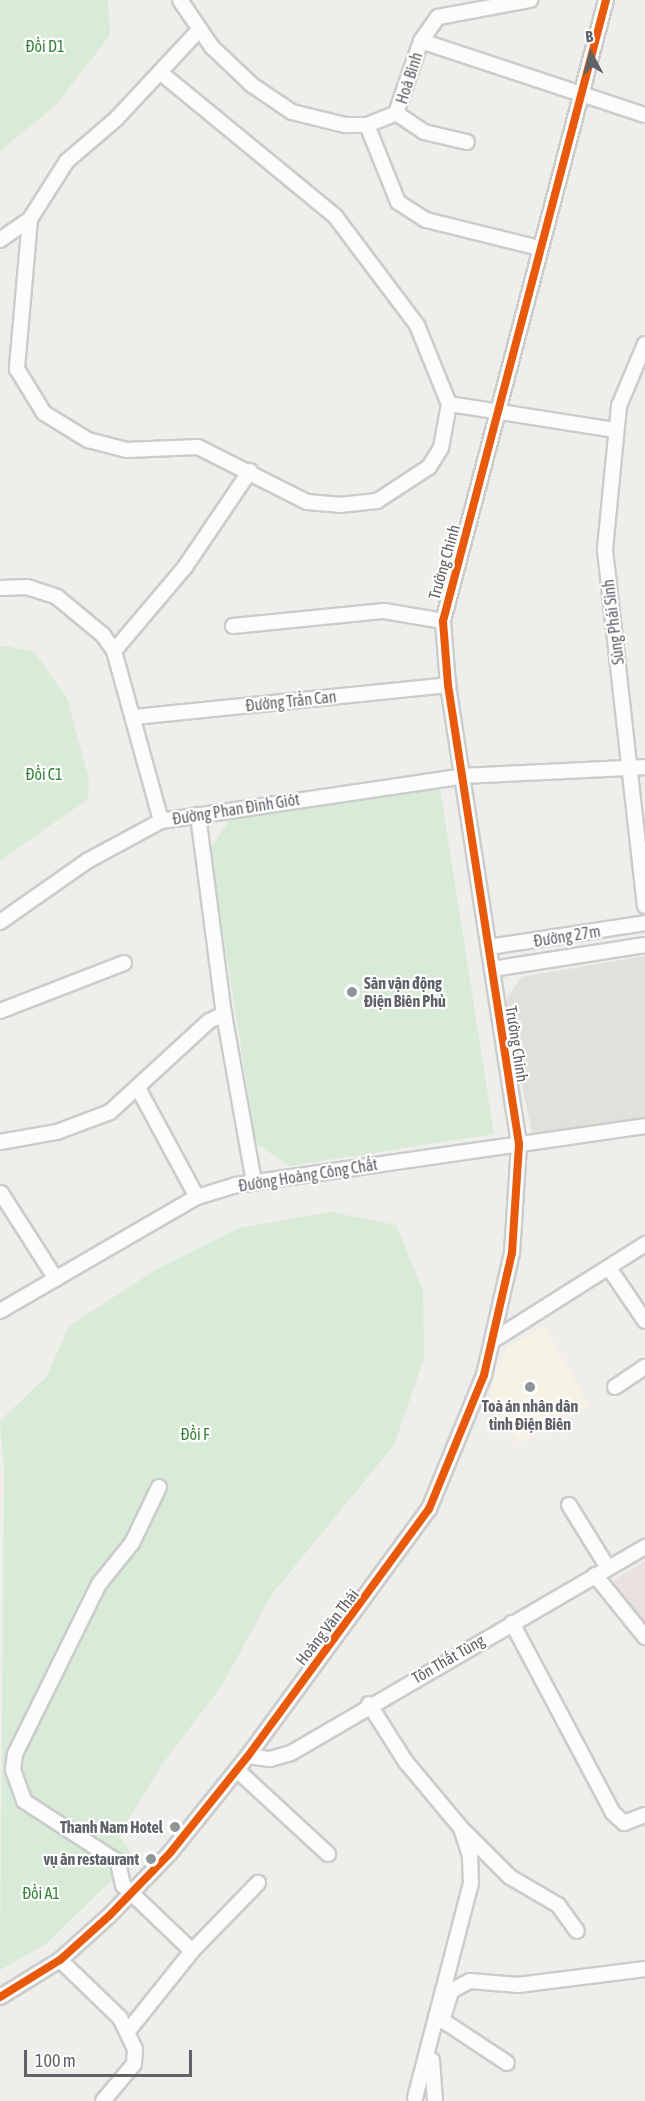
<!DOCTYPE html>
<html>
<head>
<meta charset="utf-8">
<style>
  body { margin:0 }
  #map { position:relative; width:645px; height:2101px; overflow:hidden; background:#efeeea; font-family:"Asap Condensed",sans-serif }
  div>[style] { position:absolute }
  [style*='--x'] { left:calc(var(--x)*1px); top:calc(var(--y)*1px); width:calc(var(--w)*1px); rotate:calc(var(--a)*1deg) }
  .commercial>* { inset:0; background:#f7f3e4 }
  .education>* { inset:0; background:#e2e0da }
  .medical>* { inset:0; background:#eae0de }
  .green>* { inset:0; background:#d8ebd6 }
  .roads { filter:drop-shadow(2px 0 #cbcccc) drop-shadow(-2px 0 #cbcccc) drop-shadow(0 2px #cbcccc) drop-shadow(0 -2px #cbcccc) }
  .minor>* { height:14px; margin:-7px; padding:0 7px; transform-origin:7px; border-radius:7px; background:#fdfcfc }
  .cycleway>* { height:8px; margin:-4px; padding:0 4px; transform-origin:4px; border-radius:4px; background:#e8590c }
  .dots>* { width:16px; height:16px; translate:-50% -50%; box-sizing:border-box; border:3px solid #fff; border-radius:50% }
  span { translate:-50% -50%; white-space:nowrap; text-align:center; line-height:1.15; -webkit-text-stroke:4.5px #fff; paint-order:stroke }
  .park-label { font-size:16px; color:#348238 }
  .street-label { font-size:16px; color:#5f6368 }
  .poi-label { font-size:16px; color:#5f6368; font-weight:700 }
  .left { translate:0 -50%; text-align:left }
  .right { translate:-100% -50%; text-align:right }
  .north { position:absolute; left:561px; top:24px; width:60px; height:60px; -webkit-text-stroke:4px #fff; paint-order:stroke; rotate:354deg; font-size:16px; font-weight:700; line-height:24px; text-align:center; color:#5f6368 }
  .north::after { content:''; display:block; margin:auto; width:21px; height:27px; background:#5f6368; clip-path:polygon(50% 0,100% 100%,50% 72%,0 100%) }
  .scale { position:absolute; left:24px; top:2050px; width:168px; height:27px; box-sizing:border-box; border:3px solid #5f6368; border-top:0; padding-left:8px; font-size:18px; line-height:21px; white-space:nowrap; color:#5f6368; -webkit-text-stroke:4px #fff; paint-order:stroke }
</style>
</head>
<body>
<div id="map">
  <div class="commercial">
    <div style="clip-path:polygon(545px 1326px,588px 1406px,518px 1444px,489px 1395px,506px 1348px)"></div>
  </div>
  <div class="education">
    <div style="clip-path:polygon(645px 956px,645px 1117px,532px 1134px,506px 1001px,521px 977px)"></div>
  </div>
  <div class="medical">
    <div style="clip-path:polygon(645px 1561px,645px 1622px,612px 1581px)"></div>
  </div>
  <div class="green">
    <div style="clip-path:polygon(0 0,108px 0,110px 35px,57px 104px,0 151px)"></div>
    <div style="clip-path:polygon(6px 646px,34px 652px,67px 698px,89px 780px,88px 799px,0 861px,0 647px)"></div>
    <div style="clip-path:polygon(440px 788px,494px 1134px,289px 1166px,256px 1143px,210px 850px,229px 820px)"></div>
    <div style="clip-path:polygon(330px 1212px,396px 1225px,423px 1290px,424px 1358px,394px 1445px,272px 1594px,221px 1687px,161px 1766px,119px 1835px,134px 1858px,46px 1944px,0 1970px,4px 1472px,0 1421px,47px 1376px,69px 1326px,157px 1269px,239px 1228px)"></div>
  </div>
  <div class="roads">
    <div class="minor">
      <div style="--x:180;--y:0;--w:57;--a:55.8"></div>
      <div style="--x:212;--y:47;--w:55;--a:43.5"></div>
      <div style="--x:252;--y:85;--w:48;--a:34"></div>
      <div style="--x:292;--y:112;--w:55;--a:13.8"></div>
      <div style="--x:345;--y:125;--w:22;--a:0"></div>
      <div style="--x:367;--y:125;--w:31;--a:-22"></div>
      <div style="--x:396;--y:113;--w:76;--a:-70.9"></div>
      <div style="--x:421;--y:41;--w:29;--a:-55"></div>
      <div style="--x:438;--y:17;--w:94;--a:-10.5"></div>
      <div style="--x:421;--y:41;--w:236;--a:18.3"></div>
      <div style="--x:396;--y:113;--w:34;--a:34"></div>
      <div style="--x:424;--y:132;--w:44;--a:13.1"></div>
      <div style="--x:367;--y:125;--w:83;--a:68.1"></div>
      <div style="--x:398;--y:202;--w:33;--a:33"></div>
      <div style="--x:426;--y:220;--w:116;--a:13.9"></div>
      <div style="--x:30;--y:219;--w:151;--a:95"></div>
      <div style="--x:17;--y:369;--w:52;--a:58.5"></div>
      <div style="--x:44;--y:413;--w:52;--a:31.5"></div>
      <div style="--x:88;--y:440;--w:40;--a:14.4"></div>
      <div style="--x:127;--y:450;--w:71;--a:-2.4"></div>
      <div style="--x:198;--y:447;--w:122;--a:26.8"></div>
      <div style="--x:307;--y:502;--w:32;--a:5"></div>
      <div style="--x:339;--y:505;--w:38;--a:-6"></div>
      <div style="--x:377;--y:501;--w:62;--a:-33.2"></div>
      <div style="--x:429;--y:467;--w:22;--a:-58"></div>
      <div style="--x:441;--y:448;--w:45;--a:-79.7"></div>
      <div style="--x:449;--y:404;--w:85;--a:-112.1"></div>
      <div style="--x:417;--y:325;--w:136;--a:-127"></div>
      <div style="--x:335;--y:216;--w:225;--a:-140.6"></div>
      <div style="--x:0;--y:240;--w:37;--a:-35"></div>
      <div style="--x:30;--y:219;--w:69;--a:-57.5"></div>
      <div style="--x:67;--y:161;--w:65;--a:-40.6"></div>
      <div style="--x:116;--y:119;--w:120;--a:-47"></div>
      <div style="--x:645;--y:344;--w:67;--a:112.8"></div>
      <div style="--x:619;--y:406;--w:145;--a:95.6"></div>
      <div style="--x:605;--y:550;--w:358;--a:83.6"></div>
      <div style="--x:449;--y:404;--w:168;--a:8.9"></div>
      <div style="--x:0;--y:588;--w:27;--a:-2"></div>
      <div style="--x:27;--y:587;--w:32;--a:18"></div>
      <div style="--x:57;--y:597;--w:60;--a:39.6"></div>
      <div style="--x:103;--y:635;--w:19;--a:55"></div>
      <div style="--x:114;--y:651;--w:176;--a:74.5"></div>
      <div style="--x:233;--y:626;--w:152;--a:-5.7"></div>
      <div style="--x:384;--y:611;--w:60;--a:9.6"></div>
      <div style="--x:114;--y:651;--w:110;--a:-49.8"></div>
      <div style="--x:185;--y:567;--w:116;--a:-55.9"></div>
      <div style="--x:134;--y:717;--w:316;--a:-5.8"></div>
      <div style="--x:198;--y:815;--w:201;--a:82.6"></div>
      <div style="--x:224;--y:1014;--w:171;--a:79.9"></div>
      <div style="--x:0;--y:922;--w:106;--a:-35"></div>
      <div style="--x:87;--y:861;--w:84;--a:-28.4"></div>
      <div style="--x:161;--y:821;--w:306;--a:-8.4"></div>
      <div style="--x:464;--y:776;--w:181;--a:-2.8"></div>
      <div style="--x:489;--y:947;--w:158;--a:-8.7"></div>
      <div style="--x:492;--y:969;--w:155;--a:-8.9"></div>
      <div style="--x:0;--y:1011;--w:133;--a:-21.2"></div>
      <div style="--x:138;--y:1088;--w:124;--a:61.6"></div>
      <div style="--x:0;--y:1142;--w:58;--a:-10"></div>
      <div style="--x:57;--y:1132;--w:57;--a:-20.7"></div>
      <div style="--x:110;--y:1112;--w:134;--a:-42.6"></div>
      <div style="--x:209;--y:1021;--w:17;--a:-25"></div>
      <div style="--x:1;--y:1193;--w:102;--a:57.4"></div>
      <div style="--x:609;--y:1268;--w:64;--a:55.8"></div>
      <div style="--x:0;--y:1311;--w:228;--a:-30.1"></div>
      <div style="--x:197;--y:1197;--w:41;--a:-17.1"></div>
      <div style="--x:236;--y:1185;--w:413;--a:-8.2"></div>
      <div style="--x:495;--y:1339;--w:178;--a:-32.3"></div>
      <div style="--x:615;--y:1387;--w:36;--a:-34"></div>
      <div style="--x:159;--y:1487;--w:62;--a:115.7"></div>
      <div style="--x:132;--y:1543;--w:53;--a:128.8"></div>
      <div style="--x:99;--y:1584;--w:190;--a:116.3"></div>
      <div style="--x:15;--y:1754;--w:16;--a:97"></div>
      <div style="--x:13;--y:1770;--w:33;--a:70"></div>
      <div style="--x:24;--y:1801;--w:112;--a:33"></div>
      <div style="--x:118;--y:1862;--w:24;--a:78"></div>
      <div style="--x:123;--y:1885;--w:95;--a:43.7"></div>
      <div style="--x:569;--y:1505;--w:74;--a:58.2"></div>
      <div style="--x:595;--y:1575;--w:80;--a:51.1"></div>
      <div style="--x:512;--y:1623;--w:215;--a:62"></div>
      <div style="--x:613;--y:1813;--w:15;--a:42"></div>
      <div style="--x:624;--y:1823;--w:22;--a:-21"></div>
      <div style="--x:369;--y:1704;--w:69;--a:57.5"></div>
      <div style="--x:406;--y:1762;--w:86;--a:50.2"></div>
      <div style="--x:461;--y:1828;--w:29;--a:72"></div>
      <div style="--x:470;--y:1856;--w:27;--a:88"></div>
      <div style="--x:471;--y:1883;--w:222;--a:104.6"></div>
      <div style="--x:248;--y:1756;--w:22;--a:8"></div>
      <div style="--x:270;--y:1759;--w:22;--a:-16"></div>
      <div style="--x:291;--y:1753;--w:410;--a:-30.2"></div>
      <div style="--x:237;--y:1770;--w:124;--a:42.7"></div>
      <div style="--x:464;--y:1831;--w:65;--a:45"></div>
      <div style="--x:510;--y:1877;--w:56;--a:30.3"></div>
      <div style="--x:558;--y:1905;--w:32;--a:54"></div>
      <div style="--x:60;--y:1960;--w:83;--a:44"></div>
      <div style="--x:120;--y:2018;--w:34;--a:64"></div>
      <div style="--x:135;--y:2049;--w:15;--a:94"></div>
      <div style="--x:134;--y:2064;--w:48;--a:130"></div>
      <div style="--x:0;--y:1997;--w:70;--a:-31.7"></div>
      <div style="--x:60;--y:1960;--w:67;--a:-42"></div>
      <div style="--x:110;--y:1915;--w:86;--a:-45.9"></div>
      <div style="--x:170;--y:1853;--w:124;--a:-51.2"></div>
      <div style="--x:248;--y:1756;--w:306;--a:-53.8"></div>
      <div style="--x:429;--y:1509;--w:145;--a:-67.7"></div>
      <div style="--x:484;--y:1375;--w:125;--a:-77.1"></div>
      <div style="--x:512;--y:1253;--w:109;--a:-86.3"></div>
      <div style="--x:519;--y:1144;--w:464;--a:-98.8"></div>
      <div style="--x:448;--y:685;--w:64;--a:-94.5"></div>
      <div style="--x:443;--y:621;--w:642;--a:-75.29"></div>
      <div style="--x:436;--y:2016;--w:85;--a:33.5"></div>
      <div style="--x:442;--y:2021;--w:31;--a:-73"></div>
      <div style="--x:451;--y:1991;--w:21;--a:-28"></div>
      <div style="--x:470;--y:1981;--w:48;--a:4.8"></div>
      <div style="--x:518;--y:1985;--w:128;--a:-7.2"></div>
      <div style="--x:128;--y:2031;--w:102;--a:-51.3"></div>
      <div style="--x:192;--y:1951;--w:95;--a:-45.9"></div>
      <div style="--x:432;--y:2060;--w:41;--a:85.8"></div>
    </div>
  </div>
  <div class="cycleway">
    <div style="--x:0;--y:1997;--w:70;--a:-31.7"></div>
    <div style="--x:60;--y:1960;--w:67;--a:-42"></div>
    <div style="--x:110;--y:1915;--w:86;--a:-45.9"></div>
    <div style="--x:170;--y:1853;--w:124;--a:-51.2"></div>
    <div style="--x:248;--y:1756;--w:306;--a:-53.8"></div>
    <div style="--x:429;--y:1509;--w:145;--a:-67.7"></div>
    <div style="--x:484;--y:1375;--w:125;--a:-77.1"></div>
    <div style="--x:512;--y:1253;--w:109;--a:-86.3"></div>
    <div style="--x:519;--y:1144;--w:464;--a:-98.8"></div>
    <div style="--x:448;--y:685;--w:64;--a:-94.5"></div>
    <div style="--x:443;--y:621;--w:642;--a:-75.29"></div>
  </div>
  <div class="dots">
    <div style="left:352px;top:992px;background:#919496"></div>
    <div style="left:530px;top:1387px;background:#919496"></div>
    <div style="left:175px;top:1827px;background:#919496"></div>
    <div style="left:151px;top:1859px;background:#919496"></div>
  </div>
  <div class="park-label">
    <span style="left:45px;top:46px">Đồi D1</span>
    <span style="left:44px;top:774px">Đồi C1</span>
    <span style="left:195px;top:1434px">Đồi F</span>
    <span style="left:41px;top:1893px">Đồi A1</span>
  </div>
  <div class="street-label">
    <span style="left:409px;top:78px;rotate:-72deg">Hoà Bình</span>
    <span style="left:444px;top:562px;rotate:-74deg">Trường Chinh</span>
    <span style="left:613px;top:622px;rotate:-97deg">Sùng Phái Sinh</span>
    <span style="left:291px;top:701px;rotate:-6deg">Đường Trần Can</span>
    <span style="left:236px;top:809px;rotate:-9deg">Đường Phan Đình Giót</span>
    <span style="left:567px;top:936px;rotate:-9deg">Đường 27m</span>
    <span style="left:517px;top:1044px;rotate:81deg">Trường Chinh</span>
    <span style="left:308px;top:1175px;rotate:-9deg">Đường Hoàng Công Chất</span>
    <span style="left:327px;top:1627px;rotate:-52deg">Hoàng Văn Thái</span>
    <span style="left:448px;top:1659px;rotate:-30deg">Tôn Thất Tùng</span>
  </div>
  <div class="poi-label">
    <span class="left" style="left:364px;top:992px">Sân vận động<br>Điện Biên Phủ</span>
    <span style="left:530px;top:1415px">Toà án nhân dân<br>tỉnh Điện Biên</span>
    <span class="right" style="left:163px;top:1827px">Thanh Nam Hotel</span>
    <span class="right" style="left:139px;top:1859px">vụ ân restaurant</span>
  </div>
  <div class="north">B</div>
  <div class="scale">100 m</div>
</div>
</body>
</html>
